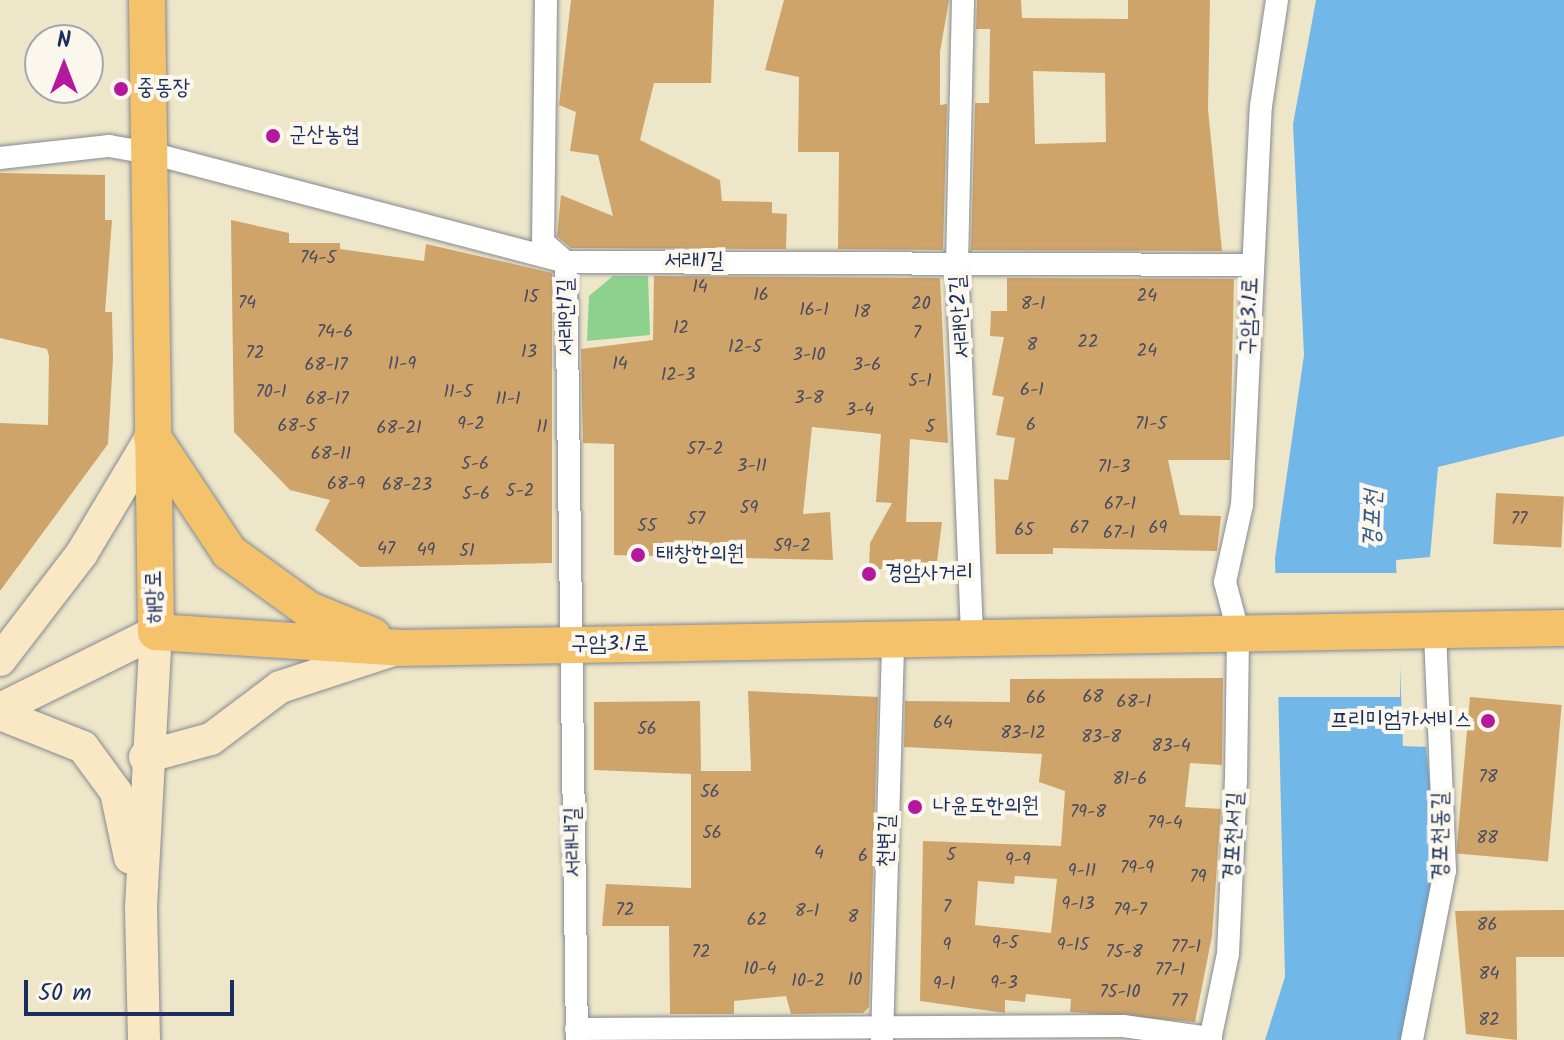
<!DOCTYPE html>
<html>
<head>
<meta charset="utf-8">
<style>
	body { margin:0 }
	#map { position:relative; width:1564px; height:1040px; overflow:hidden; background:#eee6c8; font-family:Kalam,"Poor Story",sans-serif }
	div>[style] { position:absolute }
	.green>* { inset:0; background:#8cd28d }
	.water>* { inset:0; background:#71b7e8 }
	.pier>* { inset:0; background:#eee6c8; transform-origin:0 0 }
	.building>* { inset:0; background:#cfa46a; transform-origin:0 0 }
	.roads { filter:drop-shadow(0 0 2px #848a93) drop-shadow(0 0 2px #848a93) }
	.street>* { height:22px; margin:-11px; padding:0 11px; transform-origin:11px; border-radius:11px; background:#fff }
	.secondary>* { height:32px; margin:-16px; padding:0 16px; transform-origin:16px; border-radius:16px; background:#fae7c3 }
	.primary>* { height:36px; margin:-18px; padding:0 18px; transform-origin:18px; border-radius:18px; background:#f3c26a }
	.dots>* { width:22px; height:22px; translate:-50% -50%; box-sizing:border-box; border:4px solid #fbf7ec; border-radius:50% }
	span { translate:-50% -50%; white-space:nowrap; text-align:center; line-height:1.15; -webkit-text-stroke:8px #fbf7ec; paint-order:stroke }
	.number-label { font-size:18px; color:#484c61 }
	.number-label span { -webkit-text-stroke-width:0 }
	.poi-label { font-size:22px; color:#1b2f5e }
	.left { translate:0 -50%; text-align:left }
	.right { translate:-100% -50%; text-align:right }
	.street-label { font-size:22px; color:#1b2f5e }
	.water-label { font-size:24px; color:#355887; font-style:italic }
	.north { position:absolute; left:24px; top:24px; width:80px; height:80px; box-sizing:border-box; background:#fbf7ec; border:2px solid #a1a7b3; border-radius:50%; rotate:0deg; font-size:22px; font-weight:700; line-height:32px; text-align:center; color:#1b2f5e }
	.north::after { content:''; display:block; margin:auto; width:28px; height:36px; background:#b5179e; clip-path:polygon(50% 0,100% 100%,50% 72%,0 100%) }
	.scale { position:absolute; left:24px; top:980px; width:210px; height:36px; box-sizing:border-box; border:4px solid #1b2f5e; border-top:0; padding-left:10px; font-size:24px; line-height:28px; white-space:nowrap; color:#1b2f5e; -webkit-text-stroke:6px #fbf7ec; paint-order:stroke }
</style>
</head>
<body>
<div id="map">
	<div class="green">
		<i style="clip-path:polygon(613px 276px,648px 276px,650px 335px,587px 341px,589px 296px)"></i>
	</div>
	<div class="water">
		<i style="clip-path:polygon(1316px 0,1564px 0,1564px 436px,1438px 467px,1430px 557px,1396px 560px,1403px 746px,1426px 747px,1438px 864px,1408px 1040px,1265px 1040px,1285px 977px,1275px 558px,1304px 355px,1293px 124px)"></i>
	</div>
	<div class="pier">
		<i style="left:1272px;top:573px;width:128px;height:124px"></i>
	</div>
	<div class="building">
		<i style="clip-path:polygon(571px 0,714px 0,711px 83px,654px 83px,640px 140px,720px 180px,722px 201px,772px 202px,772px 213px,787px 214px,786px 249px,571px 248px,557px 236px,561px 195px,613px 216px,598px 155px,570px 151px,576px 112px,559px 105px)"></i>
		<i style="clip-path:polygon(784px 0,949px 0,940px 52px,940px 105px,947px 104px,943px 250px,838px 249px,839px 152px,798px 152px,799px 77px,765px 70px)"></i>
		<i style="clip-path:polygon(evenodd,977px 0,1021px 0,1022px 18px,1128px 19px,1128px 0,1210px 0,1208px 109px,1222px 251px,971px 250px,975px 103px,989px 103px,990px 29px,976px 29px,977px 0,1033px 71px,1105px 73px,1106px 142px,1035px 144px,1033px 71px)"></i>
		<i style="clip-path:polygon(0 173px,105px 175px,105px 220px,112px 220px,105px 312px,112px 312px,113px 359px,108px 444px,0 591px,0 423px,48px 425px,49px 356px,47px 349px,0 338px)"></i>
		<i style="clip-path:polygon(231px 220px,289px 233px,289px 243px,340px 243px,340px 249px,424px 261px,426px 244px,552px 273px,552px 563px,360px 567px,315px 530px,330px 500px,290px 490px,234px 432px)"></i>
		<i style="clip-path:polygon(654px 276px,940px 278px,948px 443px,910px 439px,906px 522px,942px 522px,936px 570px,869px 569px,870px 543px,892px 503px,876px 502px,881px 434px,812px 427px,803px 514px,830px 512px,833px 560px,614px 555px,614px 444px,583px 443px,581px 349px,653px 340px)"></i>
		<i style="clip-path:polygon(1007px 278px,1234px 279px,1230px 460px,1168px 460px,1180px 515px,1221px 516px,1217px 551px,1053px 548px,1053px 554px,996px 554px,994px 479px,1008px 480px,1015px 438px,996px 435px,1004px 397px,992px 395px,1004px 337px,990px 336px,991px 311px,1007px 311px)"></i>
		<i style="left:1496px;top:493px;width:68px;height:51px;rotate:3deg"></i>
		<i style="clip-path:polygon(evenodd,1223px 678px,1222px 765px,1190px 763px,1185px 807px,1221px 809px,1212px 936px,1195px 1022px,1070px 1012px,1071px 999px,1026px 994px,1025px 1002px,1005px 1000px,1005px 1013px,920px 1001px,923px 841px,1061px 846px,1065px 791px,1039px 782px,1042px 754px,904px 747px,905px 701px,1010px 702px,1010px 679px,1223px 678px,1015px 876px,1057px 879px,1051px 933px,975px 925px,978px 881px,1014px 884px,1015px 876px)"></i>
		<i style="clip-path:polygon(748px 691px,878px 697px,869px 1007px,863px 1013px,791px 1014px,786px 996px,734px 1001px,734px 1014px,670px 1014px,669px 926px,602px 926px,606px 884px,691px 888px,691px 774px,594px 770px,594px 702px,700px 701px,701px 771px,751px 771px)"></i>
		<i style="left:1470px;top:697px;width:92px;height:157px;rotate:5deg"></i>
		<i style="clip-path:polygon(1564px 910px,1564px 957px,1516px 957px,1517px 1040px,1466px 1034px,1455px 911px)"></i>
	</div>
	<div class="roads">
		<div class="street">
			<i style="left:546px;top:0;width:242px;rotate:90.7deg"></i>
			<i style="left:543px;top:242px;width:30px;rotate:41deg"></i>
			<i style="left:566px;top:262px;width:778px;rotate:89.19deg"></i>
			<i style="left:963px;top:0;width:261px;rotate:91.3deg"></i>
			<i style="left:957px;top:261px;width:374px;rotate:87.7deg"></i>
			<i style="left:0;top:158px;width:110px;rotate:-6.3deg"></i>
			<i style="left:109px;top:146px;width:42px;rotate:9.7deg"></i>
			<i style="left:150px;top:153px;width:430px;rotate:14.7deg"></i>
			<i style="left:566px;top:262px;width:686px;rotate:0.25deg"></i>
			<i style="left:576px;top:1029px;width:547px;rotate:-0.31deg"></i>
			<i style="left:1123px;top:1026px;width:89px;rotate:7.8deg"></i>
			<i style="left:882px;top:1040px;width:397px;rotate:-88.4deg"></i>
			<i style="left:1210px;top:1040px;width:88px;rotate:-78.2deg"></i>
			<i style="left:1228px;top:954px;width:173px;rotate:-87.4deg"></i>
			<i style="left:1236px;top:781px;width:150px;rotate:-89.2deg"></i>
			<i style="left:1238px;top:631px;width:51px;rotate:-104.9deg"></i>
			<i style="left:1225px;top:582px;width:79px;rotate:-77.6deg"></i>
			<i style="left:1242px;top:505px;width:399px;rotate:-87.3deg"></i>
			<i style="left:1261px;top:106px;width:107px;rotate:-81.4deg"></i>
			<i style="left:1412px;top:1040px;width:172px;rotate:-79deg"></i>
			<i style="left:1445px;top:871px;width:241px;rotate:-92.4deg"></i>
		</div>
		<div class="secondary">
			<i style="left:0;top:660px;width:135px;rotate:-52.5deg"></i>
			<i style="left:82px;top:553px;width:136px;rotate:-59.1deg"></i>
			<i style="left:0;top:709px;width:174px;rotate:-26.3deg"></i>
			<i style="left:0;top:714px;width:89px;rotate:21.7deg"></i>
			<i style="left:83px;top:747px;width:56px;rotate:53.7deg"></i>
			<i style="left:116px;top:792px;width:67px;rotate:78deg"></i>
			<i style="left:145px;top:757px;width:68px;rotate:-15.3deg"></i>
			<i style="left:211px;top:739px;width:86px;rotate:-37deg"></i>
			<i style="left:280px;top:687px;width:119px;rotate:-18.1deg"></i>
			<i style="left:144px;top:1040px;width:133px;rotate:-91.3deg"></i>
			<i style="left:141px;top:907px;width:275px;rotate:-86.9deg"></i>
		</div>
		<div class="primary">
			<i style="left:147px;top:0;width:632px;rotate:89.18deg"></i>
			<i style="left:156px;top:632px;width:246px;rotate:3.7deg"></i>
			<i style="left:401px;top:648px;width:1163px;rotate:-0.99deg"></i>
			<i style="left:152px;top:436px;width:139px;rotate:56.4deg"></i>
			<i style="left:229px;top:552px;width:99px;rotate:35.9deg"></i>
			<i style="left:309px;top:610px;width:69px;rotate:22.1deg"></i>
		</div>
	</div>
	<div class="dots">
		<i style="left:121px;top:89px;background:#b5179e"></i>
		<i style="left:273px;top:136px;background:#b5179e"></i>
		<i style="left:638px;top:555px;background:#b5179e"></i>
		<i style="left:869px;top:574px;background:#b5179e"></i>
		<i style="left:1488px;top:721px;background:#b5179e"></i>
		<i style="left:915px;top:807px;background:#b5179e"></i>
	</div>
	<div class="number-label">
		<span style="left:318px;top:259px">74-5</span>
		<span style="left:700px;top:288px">14</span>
		<span style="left:761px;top:296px">16</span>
		<span style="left:1147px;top:297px">24</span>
		<span style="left:531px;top:298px">15</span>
		<span style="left:247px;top:304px">74</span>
		<span style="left:921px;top:305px">20</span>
		<span style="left:1033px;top:305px">8-1</span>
		<span style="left:814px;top:311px">16-1</span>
		<span style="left:862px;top:313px">18</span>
		<span style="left:681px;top:329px">12</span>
		<span style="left:335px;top:333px">74-6</span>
		<span style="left:917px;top:334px">7</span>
		<span style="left:1088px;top:343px">22</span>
		<span style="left:1032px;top:346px">8</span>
		<span style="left:745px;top:348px">12-5</span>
		<span style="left:1147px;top:352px">24</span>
		<span style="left:529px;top:353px">13</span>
		<span style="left:255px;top:354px">72</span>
		<span style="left:809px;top:356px">3-10</span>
		<span style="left:402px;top:365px">11-9</span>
		<span style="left:620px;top:365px">14</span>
		<span style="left:326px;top:366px">68-17</span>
		<span style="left:867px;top:366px">3-6</span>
		<span style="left:678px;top:376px">12-3</span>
		<span style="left:920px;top:382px">5-1</span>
		<span style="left:1032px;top:391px">6-1</span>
		<span style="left:271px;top:393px">70-1</span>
		<span style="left:458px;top:393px">11-5</span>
		<span style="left:809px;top:399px">3-8</span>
		<span style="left:327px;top:400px">68-17</span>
		<span style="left:508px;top:400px">11-1</span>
		<span style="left:860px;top:411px">3-4</span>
		<span style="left:471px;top:425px">9-2</span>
		<span style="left:1151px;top:425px">71-5</span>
		<span style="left:1031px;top:426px">6</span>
		<span style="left:297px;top:427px">68-5</span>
		<span style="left:542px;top:428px">11</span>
		<span style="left:930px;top:428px">5</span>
		<span style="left:399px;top:429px">68-21</span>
		<span style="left:705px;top:450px">57-2</span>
		<span style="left:331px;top:455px">68-11</span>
		<span style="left:475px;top:465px">5-6</span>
		<span style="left:752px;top:467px">3-11</span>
		<span style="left:1114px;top:468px">71-3</span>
		<span style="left:346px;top:485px">68-9</span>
		<span style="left:407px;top:486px">68-23</span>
		<span style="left:520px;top:492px">5-2</span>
		<span style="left:476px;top:495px">5-6</span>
		<span style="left:1120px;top:505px">67-1</span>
		<span style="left:749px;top:509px">59</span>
		<span style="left:696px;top:520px">57</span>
		<span style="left:1519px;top:520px">77</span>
		<span style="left:647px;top:527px">55</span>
		<span style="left:1079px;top:529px">67</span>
		<span style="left:1158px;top:529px">69</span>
		<span style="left:1024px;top:531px">65</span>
		<span style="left:1119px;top:534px">67-1</span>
		<span style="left:792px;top:547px">59-2</span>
		<span style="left:386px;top:550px">47</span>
		<span style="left:426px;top:551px">49</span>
		<span style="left:467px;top:552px">51</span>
		<span style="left:1093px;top:698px">68</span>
		<span style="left:1036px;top:699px">66</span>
		<span style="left:1134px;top:703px">68-1</span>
		<span style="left:943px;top:724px">64</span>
		<span style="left:647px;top:730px">56</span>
		<span style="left:1023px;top:734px">83-12</span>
		<span style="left:1101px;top:738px">83-8</span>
		<span style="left:1171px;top:747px">83-4</span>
		<span style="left:1488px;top:778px">78</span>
		<span style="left:1130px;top:780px">81-6</span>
		<span style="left:710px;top:793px">56</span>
		<span style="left:1088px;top:813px">79-8</span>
		<span style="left:1165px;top:824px">79-4</span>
		<span style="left:712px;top:834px">56</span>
		<span style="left:1487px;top:839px">88</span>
		<span style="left:819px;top:854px">4</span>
		<span style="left:951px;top:856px">5</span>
		<span style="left:863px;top:857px">6</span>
		<span style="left:1018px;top:861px">9-9</span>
		<span style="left:1137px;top:869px">79-9</span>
		<span style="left:1082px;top:872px">9-11</span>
		<span style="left:1198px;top:878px">79</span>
		<span style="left:1078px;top:905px">9-13</span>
		<span style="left:947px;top:908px">7</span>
		<span style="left:625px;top:911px">72</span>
		<span style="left:1130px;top:911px">79-7</span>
		<span style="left:807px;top:912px">8-1</span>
		<span style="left:853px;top:918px">8</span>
		<span style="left:757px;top:921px">62</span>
		<span style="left:1487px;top:926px">86</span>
		<span style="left:1005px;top:944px">9-5</span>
		<span style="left:947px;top:946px">9</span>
		<span style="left:1073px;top:946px">9-15</span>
		<span style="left:1186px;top:948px">77-1</span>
		<span style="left:701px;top:953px">72</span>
		<span style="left:1124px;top:953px">75-8</span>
		<span style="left:760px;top:970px">10-4</span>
		<span style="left:1170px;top:971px">77-1</span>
		<span style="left:1489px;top:975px">84</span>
		<span style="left:855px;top:981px">10</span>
		<span style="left:808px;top:982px">10-2</span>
		<span style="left:1004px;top:984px">9-3</span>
		<span style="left:944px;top:985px">9-1</span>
		<span style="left:1120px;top:993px">75-10</span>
		<span style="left:1179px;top:1002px">77</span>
		<span style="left:1489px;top:1021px">82</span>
	</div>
	<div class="poi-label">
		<span class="left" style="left:137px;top:89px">중동장</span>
		<span class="left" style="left:289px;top:136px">군산농협</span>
		<span class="left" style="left:656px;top:555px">태창한의원</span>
		<span class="left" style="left:885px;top:574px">경암사거리</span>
		<span class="right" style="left:1472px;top:721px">프리미엄카서비스</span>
		<span class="left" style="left:933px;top:807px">나윤도한의원</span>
	</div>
	<div class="street-label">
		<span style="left:694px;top:262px">서래1길</span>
		<span style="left:1250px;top:316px;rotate:-88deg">구암3.1로</span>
		<span style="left:567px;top:317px;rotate:-91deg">서래안1길</span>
		<span style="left:961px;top:317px;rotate:-94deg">서래안2길</span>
		<span style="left:155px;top:597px;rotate:-91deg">해망로</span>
		<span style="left:610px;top:645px">구암3.1로</span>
		<span style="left:1234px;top:836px;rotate:-87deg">경포천서길</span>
		<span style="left:1441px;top:836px;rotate:-90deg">경포천동길</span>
		<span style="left:887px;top:841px;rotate:-88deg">천변길</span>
		<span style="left:574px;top:842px;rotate:-91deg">서래내길</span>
	</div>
	<div class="water-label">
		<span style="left:1373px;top:519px;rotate:-88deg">경포천</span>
	</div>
	<div class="north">N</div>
	<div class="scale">50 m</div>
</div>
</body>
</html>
